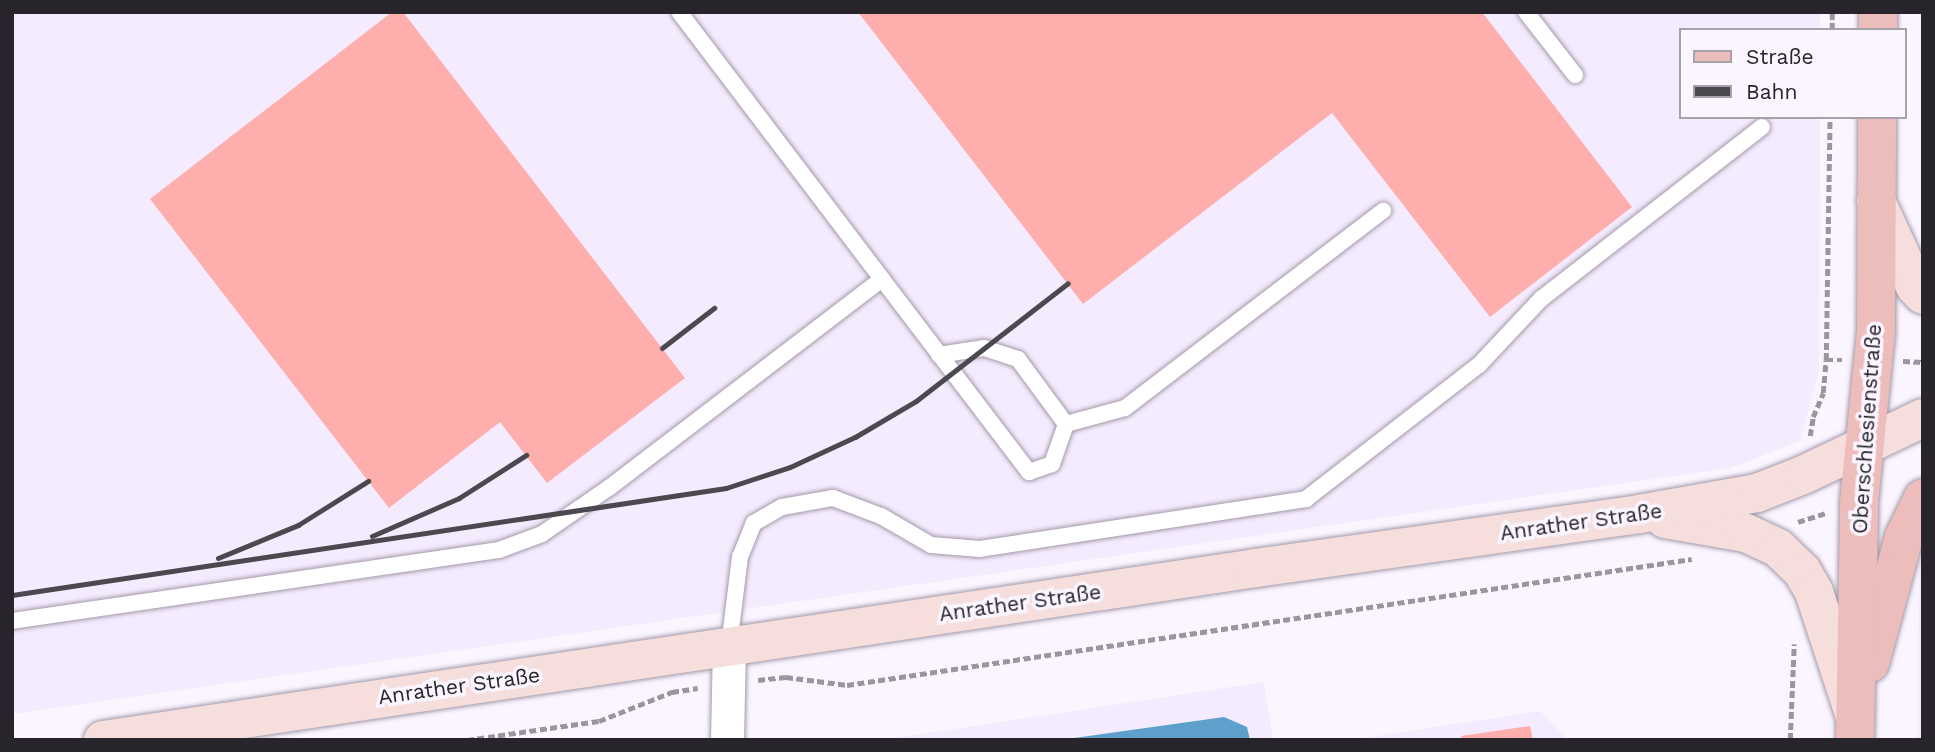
<!DOCTYPE html>
<html>
<head>
<meta charset="utf-8">
<style>
	body { margin:0 }
	#map { position:relative; width:1935px; height:752px; overflow:hidden; background:#faf5ff; font-family:"Work Sans",sans-serif }
	div>[style] { position:absolute }
	.built>* { inset:0; background:#f5ebfe }
	.water>* { inset:0; background:#5ca0cb }
	.building>* { inset:0; background:#fdaead }
	.path>* { height:4.5px; margin-top:-2.25px; transform-origin:0; background:repeating-linear-gradient(90deg,#9a959e 0 7px,transparent 0 10.5px) }
	.roads { filter:drop-shadow(0 0 2px #a299a9) drop-shadow(0 0 2px #a299a9) }
	.lane>* { height:16px; margin:-8px; padding:0 8px; transform-origin:8px; border-radius:8px; background:#fff }
	.street>* { height:33px; margin:-16.5px; padding:0 16.5px; transform-origin:16.5px; border-radius:16.5px; background:#fff }
	.secondary>* { height:38px; margin:-19px; padding:0 19px; transform-origin:19px; border-radius:19px; background:#f6dedd }
	.primary>* { height:38px; margin:-19px; padding:0 19px; transform-origin:19px; border-radius:19px; background:#edbdbb }
	.rail>* { height:5px; margin:-2.5px; padding:0 2.5px; transform-origin:2.5px; border-radius:2.5px; background:#4c4850 }
	span { translate:-50% -50%; white-space:nowrap; text-align:center; line-height:1.15; -webkit-text-stroke:7px #faf5ff; paint-order:stroke }
	.street-label { font-size:21px; color:#28242b }
	.frame { position:absolute; inset:0; border:14px solid #28242b; pointer-events:none }
	.legend { position:absolute; left:1679px; top:28px; width:228px; height:91px; box-sizing:border-box; background:#faf5ff; border:2px solid #a6a1aa; margin:0; padding:9px 12px; list-style:none; font-size:21px; color:#28242b }
	.legend li { display:flex; align-items:center; gap:14px; height:35px }
	.legend b { width:35px; border:2px solid #a6a1aa }
</style>
</head>
<body>
<div id="map">
	<div class="built">
		<i style="clip-path:polygon(12px 12px,1820px 12px,1820px 30px,1681px 30px,1681px 117px,1820px 117px,1819px 372px,1800px 441px,1730px 468px,12px 714px)"></i>
		<i style="clip-path:polygon(1923px 261px,1923px 740px,1917px 740px)"></i>
		<i style="clip-path:polygon(1264px 682px,1273px 740px,882px 740px)"></i>
		<i style="clip-path:polygon(1540px 711px,1568px 740px,1363px 738px)"></i>
	</div>
	<div class="water">
		<i style="clip-path:polygon(1224px 717px,1247px 727px,1250px 740px,1060px 740px)"></i>
	</div>
	<div class="building">
		<i style="clip-path:polygon(392px 12px,403px 12px,685px 378px,547px 483px,500px 422px,389px 508px,150px 199px)"></i>
		<i style="clip-path:polygon(858px 12px,1482px 12px,1632px 207px,1490px 317px,1332px 113px,1083px 304px)"></i>
		<i style="clip-path:polygon(1530px 726px,1533px 740px,1462px 740px,1461px 736px)"></i>
	</div>
	<div class="path">
		<i style="left:1832px;top:30px;width:18px;rotate:-90deg"></i>
		<i style="left:1826px;top:360px;width:16px"></i>
		<i style="left:1903px;top:361px;width:20px;rotate:3deg"></i>
		<i style="left:1810px;top:436px;width:19px;rotate:-81deg"></i>
		<i style="left:1813px;top:417px;width:26px;rotate:-67deg"></i>
		<i style="left:1823px;top:393px;width:33px;rotate:-85deg"></i>
		<i style="left:1826px;top:360px;width:243px;rotate:-89.1deg"></i>
		<i style="left:1798px;top:522px;width:29px;rotate:-18deg"></i>
		<i style="left:758px;top:680px;width:28px;rotate:-6deg"></i>
		<i style="left:786px;top:677px;width:62px;rotate:7.5deg"></i>
		<i style="left:847px;top:685px;width:854px;rotate:-8.48deg"></i>
		<i style="left:467px;top:740px;width:133px;rotate:-8.2deg"></i>
		<i style="left:599px;top:721px;width:79px;rotate:-21.7deg"></i>
		<i style="left:672px;top:692px;width:26px;rotate:-9deg"></i>
		<i style="left:1790px;top:740px;width:96px;rotate:-87.6deg"></i>
	</div>
	<div class="roads">
		<div class="lane">
			<i style="left:1526px;top:12px;width:80px;rotate:52.1deg"></i>
			<i style="left:882px;top:279px;width:243px;rotate:52.7deg"></i>
			<i style="left:1029px;top:472px;width:24px;rotate:-19deg"></i>
			<i style="left:1052px;top:464px;width:42px;rotate:-70.7deg"></i>
			<i style="left:1066px;top:424px;width:61px;rotate:-15.2deg"></i>
			<i style="left:1125px;top:408px;width:325px;rotate:-37.4deg"></i>
			<i style="left:939px;top:355px;width:46px;rotate:-8.8deg"></i>
			<i style="left:984px;top:348px;width:36px;rotate:18deg"></i>
			<i style="left:1018px;top:359px;width:81px;rotate:53.6deg"></i>
			<i style="left:12px;top:621px;width:492px;rotate:-8.3deg"></i>
			<i style="left:499px;top:550px;width:46px;rotate:-20.4deg"></i>
			<i style="left:542px;top:534px;width:83px;rotate:-34.7deg"></i>
			<i style="left:610px;top:487px;width:342px;rotate:-37.4deg"></i>
			<i style="left:882px;top:279px;width:335px;rotate:-127.2deg"></i>
			<i style="left:729px;top:646px;width:90px;rotate:-83deg"></i>
			<i style="left:740px;top:557px;width:37px;rotate:-68deg"></i>
			<i style="left:754px;top:523px;width:32px;rotate:-30deg"></i>
			<i style="left:782px;top:507px;width:52px;rotate:-10deg"></i>
			<i style="left:833px;top:498px;width:51px;rotate:20.6deg"></i>
			<i style="left:881px;top:516px;width:58px;rotate:30.1deg"></i>
			<i style="left:931px;top:545px;width:49px;rotate:4.7deg"></i>
			<i style="left:980px;top:549px;width:330px;rotate:-8.7deg"></i>
			<i style="left:1306px;top:499px;width:219px;rotate:-37.8deg"></i>
			<i style="left:1479px;top:365px;width:91px;rotate:-46.8deg"></i>
			<i style="left:1541px;top:299px;width:280px;rotate:-37.9deg"></i>
		</div>
		<div class="street">
			<i style="left:727px;top:740px;width:94px;rotate:-88.8deg"></i>
		</div>
		<div class="secondary">
			<i style="left:1876px;top:201px;width:94px;rotate:65.4deg"></i>
			<i style="left:1915px;top:286px;width:12px;rotate:48deg"></i>
			<i style="left:1665px;top:519px;width:82px;rotate:9.8deg"></i>
			<i style="left:1746px;top:533px;width:35px;rotate:25deg"></i>
			<i style="left:1778px;top:548px;width:33px;rotate:44deg"></i>
			<i style="left:1802px;top:571px;width:24px;rotate:60deg"></i>
			<i style="left:1814px;top:592px;width:128px;rotate:71.8deg"></i>
			<i style="left:103px;top:740px;width:1166px;rotate:-8.48deg"></i>
			<i style="left:1256px;top:568px;width:387px;rotate:-8deg"></i>
			<i style="left:1639px;top:514px;width:120px;rotate:-10.1deg"></i>
			<i style="left:1757px;top:493px;width:49px;rotate:-21.4deg"></i>
			<i style="left:1803px;top:475px;width:133px;rotate:-25.4deg"></i>
		</div>
		<div class="primary">
			<i style="left:1878px;top:30px;width:18px;rotate:-90deg"></i>
			<i style="left:1870px;top:663px;width:131px;rotate:-74.9deg"></i>
			<i style="left:1904px;top:537px;width:43px;rotate:-64deg"></i>
			<i style="left:1855px;top:740px;width:238px;rotate:-89deg"></i>
			<i style="left:1859px;top:502px;width:172px;rotate:-84.3deg"></i>
			<i style="left:1876px;top:331px;width:214px;rotate:-89.7deg"></i>
		</div>
	</div>
	<div class="rail">
		<i style="left:662px;top:348px;width:66px;rotate:-37.6deg"></i>
		<i style="left:372px;top:536px;width:95px;rotate:-23.6deg"></i>
		<i style="left:459px;top:498px;width:80px;rotate:-32.7deg"></i>
		<i style="left:218px;top:558px;width:87px;rotate:-22.4deg"></i>
		<i style="left:298px;top:525px;width:83px;rotate:-32.2deg"></i>
		<i style="left:12px;top:595px;width:722px;rotate:-8.52deg"></i>
		<i style="left:726px;top:488px;width:67px;rotate:-18.2deg"></i>
		<i style="left:790px;top:467px;width:72px;rotate:-24.8deg"></i>
		<i style="left:855px;top:437px;width:71px;rotate:-30.5deg"></i>
		<i style="left:916px;top:401px;width:192px;rotate:-37.8deg"></i>
	</div>
	<div class="street-label">
		<span style="left:1867px;top:429px;rotate:-86deg">Oberschlesienstraße</span>
		<span style="left:1581px;top:522px;rotate:-8deg">Anrather Straße</span>
		<span style="left:1020px;top:603px;rotate:-8deg">Anrather Straße</span>
		<span style="left:459px;top:686px;rotate:-8deg">Anrather Straße</span>
	</div>
	<div class="frame"></div>
	<ul class="legend">
	<li><b style="height:9px;background:#edbdbb"></b>Straße</li>
	<li><b style="height:9px;background:#4c4850"></b>Bahn</li>
	</ul>
</div>
</body>
</html>
